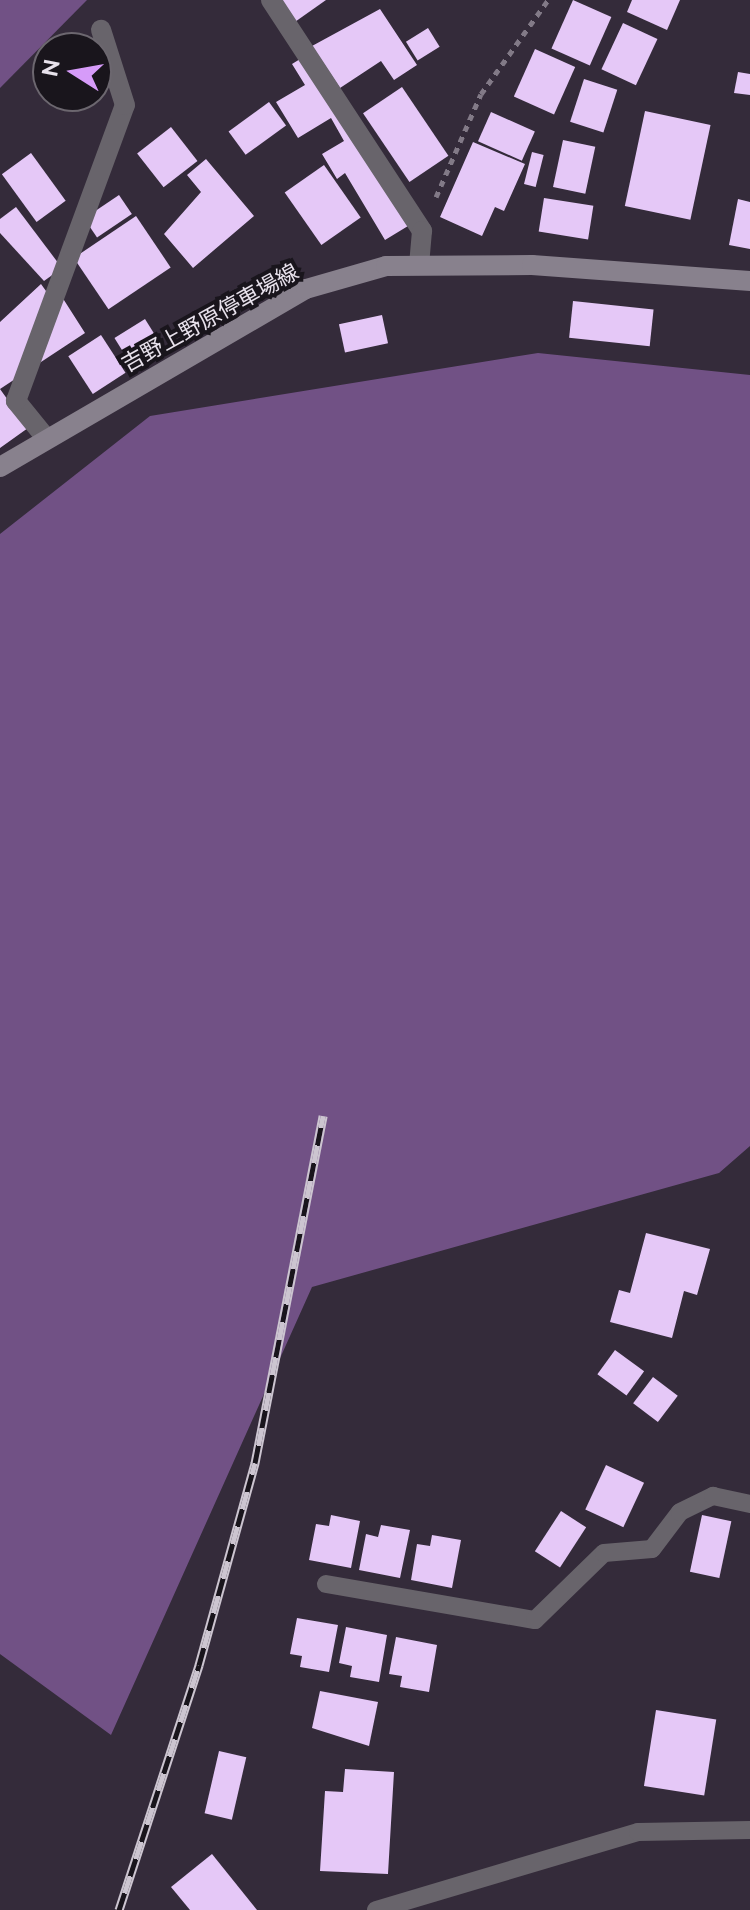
<!DOCTYPE html>
<html>
<head>
<meta charset="utf-8">
<style>
	body { margin:0 }
	#map { position:relative; width:750px; height:1910px; overflow:hidden; background:#342b3a; font-family:Raleway,"Noto Sans JP",sans-serif }
	div>[style] { position:absolute }
	.forest>* { inset:0; background:#715185 }
	.building>* { inset:0; background:#e5c8f7; transform-origin:0 0 }
	.path>* { height:5px; margin-top:-2.5px; transform-origin:0; background:repeating-linear-gradient(90deg,#827a87 0 6px,transparent 0 12px) }
	.lane>* { height:18px; margin:-9px; padding:0 9px; transform-origin:9px; border-radius:9px; background:#68646b }
	.street>* { height:20px; margin:-10px; padding:0 10px; transform-origin:10px; border-radius:10px; background:#68646b }
	.secondary>* { height:20px; margin:-10px; padding:0 10px; transform-origin:10px; border-radius:10px; background:#88818d }
	.rail>* { height:9px; margin-top:-4.5px; transform-origin:0; background:repeating-linear-gradient(90deg,#19151c 0 18px,#ccc5d0 0 36px); box-sizing:border-box; border-block:2px solid #ccc5d0 }
	span { translate:-50% -50%; white-space:nowrap; text-align:center; line-height:1.15; -webkit-text-stroke:8px #19151c; paint-order:stroke }
	.street-label { font-size:22px; color:#e8e2ec }
	.north { position:absolute; left:32px; top:32px; width:80px; height:80px; box-sizing:border-box; background:#19151c; border:2px solid #6c676f; border-radius:50%; rotate:281deg; font-size:22px; font-weight:700; line-height:32px; text-align:center; color:#e8e2ec }
	.north::after { content:''; display:block; margin:auto; width:28px; height:36px; background:#d69bf9; clip-path:polygon(50% 0,100% 100%,50% 72%,0 100%) }
</style>
</head>
<body>
<div id="map">
	<div class="forest">
		<i style="clip-path:polygon(0 0,87px 0,0 88px)"></i>
		<i style="clip-path:polygon(538px 353px,750px 375px,750px 1146px,719px 1173px,312px 1287px,111px 1735px,0 1654px,0 534px,150px 416px)"></i>
	</div>
	<div class="building">
		<i style="clip-path:polygon(275px 0,326px 0,292px 24px)"></i>
		<i style="left:573px;top:0;width:42px;height:53px;rotate:24deg"></i>
		<i style="clip-path:polygon(632px 0,680px 0,667px 30px,627px 12px)"></i>
		<i style="clip-path:polygon(380px 9px,417px 65px,394px 80px,381px 61px,340px 88px,312px 46px)"></i>
		<i style="left:623px;top:23px;width:38px;height:51px;rotate:25deg"></i>
		<i style="left:428px;top:28px;width:22px;height:26px;rotate:58deg"></i>
		<i style="left:535px;top:49px;width:44px;height:52px;rotate:24deg"></i>
		<i style="clip-path:polygon(305px 56px,408px 226px,385px 240px,345px 173px,337px 179px,322px 154px,344px 141px,331px 118px,298px 138px,276px 102px,305px 85px,292px 64px)"></i>
		<i style="clip-path:polygon(738px 72px,750px 74px,750px 95px,734px 93px)"></i>
		<i style="left:584px;top:79px;width:35px;height:45px;rotate:18deg"></i>
		<i style="left:402px;top:87px;width:83px;height:47px;rotate:56deg"></i>
		<i style="left:269px;top:102px;width:29px;height:50px;rotate:54deg"></i>
		<i style="left:645px;top:111px;width:67px;height:97px;rotate:12deg"></i>
		<i style="left:491px;top:112px;width:48px;height:32px;rotate:24deg"></i>
		<i style="left:171px;top:127px;width:43px;height:43px;rotate:52deg"></i>
		<i style="left:563px;top:140px;width:33px;height:48px;rotate:12deg"></i>
		<i style="clip-path:polygon(473px 142px,525px 164px,504px 211px,495px 207px,482px 236px,440px 217px)"></i>
		<i style="left:532px;top:152px;width:12px;height:33px;rotate:14deg"></i>
		<i style="left:31px;top:153px;width:59px;height:36px;rotate:54deg"></i>
		<i style="clip-path:polygon(206px 159px,254px 216px,193px 268px,164px 234px,201px 192px,187px 175px)"></i>
		<i style="left:324px;top:165px;width:64px;height:48px;rotate:55deg"></i>
		<i style="left:119px;top:195px;width:23px;height:42px;rotate:56deg"></i>
		<i style="left:544px;top:198px;width:50px;height:34px;rotate:9deg"></i>
		<i style="clip-path:polygon(738px 199px,750px 202px,750px 249px,729px 245px)"></i>
		<i style="clip-path:polygon(16px 207px,62px 268px,44px 281px,0 233px,0 219px)"></i>
		<i style="left:136px;top:216px;width:62px;height:75px;rotate:56deg"></i>
		<i style="clip-path:polygon(41px 284px,46px 291px,55px 286px,85px 333px,0 389px,28px 428px,0 448px,0 322px)"></i>
		<i style="left:573px;top:301px;width:81px;height:37px;rotate:6deg"></i>
		<i style="left:382px;top:315px;width:29px;height:44px;rotate:78deg"></i>
		<i style="left:145px;top:319px;width:34px;height:36px;rotate:58deg"></i>
		<i style="left:101px;top:335px;width:45px;height:39px;rotate:57deg"></i>
		<i style="clip-path:polygon(646px 1233px,710px 1249px,697px 1295px,684px 1291px,672px 1338px,610px 1322px,619px 1290px,630px 1293px)"></i>
		<i style="left:615px;top:1350px;width:36px;height:30px;rotate:36deg"></i>
		<i style="left:653px;top:1377px;width:31px;height:33px;rotate:37deg"></i>
		<i style="left:606px;top:1465px;width:42px;height:49px;rotate:25deg"></i>
		<i style="left:561px;top:1511px;width:30px;height:48px;rotate:33deg"></i>
		<i style="clip-path:polygon(331px 1515px,360px 1521px,351px 1568px,309px 1560px,316px 1524px,329px 1526px)"></i>
		<i style="left:702px;top:1515px;width:30px;height:58px;rotate:12deg"></i>
		<i style="clip-path:polygon(381px 1525px,410px 1530px,400px 1578px,359px 1570px,366px 1534px,378px 1537px)"></i>
		<i style="clip-path:polygon(432px 1535px,461px 1540px,452px 1588px,411px 1580px,417px 1544px,430px 1546px)"></i>
		<i style="clip-path:polygon(297px 1618px,338px 1625px,329px 1672px,300px 1667px,302px 1656px,290px 1654px)"></i>
		<i style="clip-path:polygon(346px 1627px,387px 1635px,379px 1682px,350px 1677px,352px 1666px,339px 1663px)"></i>
		<i style="clip-path:polygon(396px 1637px,437px 1645px,429px 1692px,400px 1687px,402px 1676px,389px 1674px)"></i>
		<i style="clip-path:polygon(320px 1691px,378px 1702px,369px 1746px,312px 1728px)"></i>
		<i style="left:656px;top:1710px;width:61px;height:77px;rotate:9deg"></i>
		<i style="left:219px;top:1751px;width:28px;height:64px;rotate:13deg"></i>
		<i style="clip-path:polygon(345px 1769px,394px 1772px,388px 1874px,320px 1871px,325px 1791px,343px 1792px)"></i>
		<i style="clip-path:polygon(212px 1854px,257px 1910px,190px 1910px,171px 1887px)"></i>
	</div>
	<div class="path">
		<i style="left:436px;top:197px;width:112px;rotate:-66.4deg"></i>
		<i style="left:481px;top:94px;width:115px;rotate:-54.5deg"></i>
	</div>
	<div class="lane">
		<i style="left:326px;top:1584px;width:212px;rotate:9.8deg"></i>
		<i style="left:535px;top:1620px;width:96px;rotate:-44.2deg"></i>
		<i style="left:604px;top:1553px;width:48px;rotate:-4.8deg"></i>
		<i style="left:652px;top:1549px;width:46px;rotate:-52.9deg"></i>
		<i style="left:680px;top:1512px;width:37px;rotate:-26deg"></i>
		<i style="left:713px;top:1496px;width:38px;rotate:12deg"></i>
		<i style="left:376px;top:1910px;width:273px;rotate:-16.6deg"></i>
		<i style="left:638px;top:1832px;width:112px;rotate:-1deg"></i>
	</div>
	<div class="street">
		<i style="left:271px;top:0;width:276px;rotate:56.8deg"></i>
		<i style="left:422px;top:231px;width:34px;rotate:95deg"></i>
		<i style="left:46px;top:438px;width:48px;rotate:-129deg"></i>
		<i style="left:16px;top:401px;width:315px;rotate:-69.8deg"></i>
		<i style="left:125px;top:105px;width:79px;rotate:-107.7deg"></i>
	</div>
	<div class="secondary">
		<i style="left:0;top:467px;width:354px;rotate:-30.2deg"></i>
		<i style="left:306px;top:289px;width:83px;rotate:-16deg"></i>
		<i style="left:386px;top:266px;width:146px;rotate:-0.4deg"></i>
		<i style="left:532px;top:265px;width:219px;rotate:4.2deg"></i>
	</div>
	<div class="rail">
		<i style="left:119px;top:1910px;width:258px;rotate:-71.9deg"></i>
		<i style="left:199px;top:1665px;width:210px;rotate:-74.5deg"></i>
		<i style="left:255px;top:1463px;width:354px;rotate:-78.9deg"></i>
	</div>
	<div class="street-label">
		<span style="left:210px;top:318px;rotate:-29deg">吉野上野原停車場線</span>
	</div>
	<div class="north">N</div>
</div>
</body>
</html>
